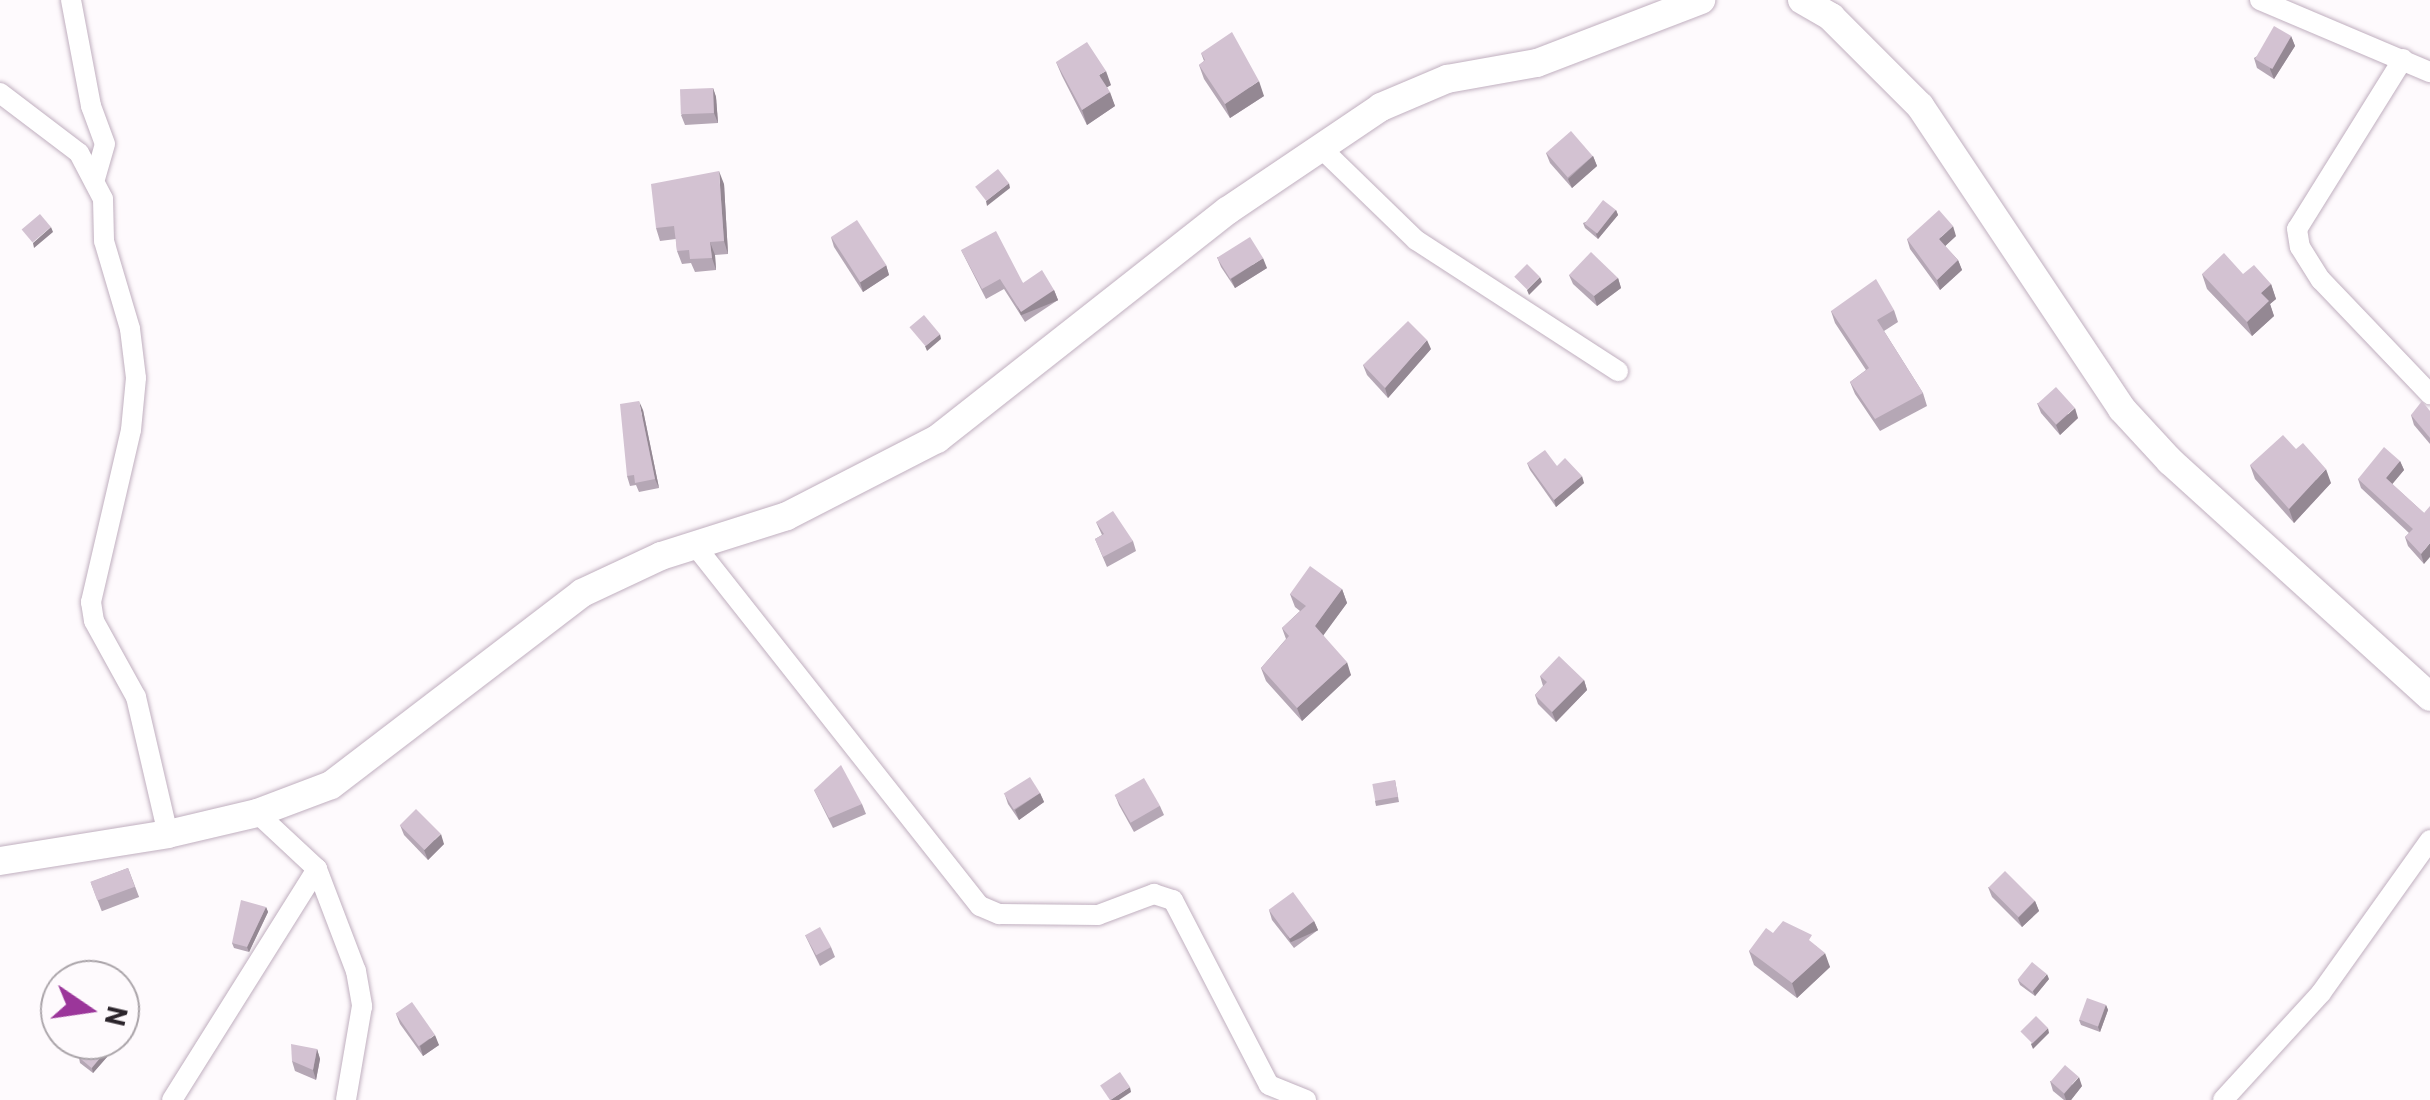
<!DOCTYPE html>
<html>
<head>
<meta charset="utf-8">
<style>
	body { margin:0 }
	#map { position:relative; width:2430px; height:1100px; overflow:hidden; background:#fefafd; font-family:Barlow,sans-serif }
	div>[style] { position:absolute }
	.roads { filter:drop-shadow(0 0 2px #c0afbf) drop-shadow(0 0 2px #c0afbf) }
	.street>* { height:20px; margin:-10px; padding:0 10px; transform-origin:10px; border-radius:10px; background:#fff }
	.secondary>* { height:28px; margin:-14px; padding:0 14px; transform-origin:14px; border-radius:14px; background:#fff }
	.wall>* { inset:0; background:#b5a7b5; transform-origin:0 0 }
	.shaded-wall>* { inset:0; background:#948893; transform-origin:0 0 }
	.building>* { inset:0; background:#d3c2d2; transform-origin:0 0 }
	span { translate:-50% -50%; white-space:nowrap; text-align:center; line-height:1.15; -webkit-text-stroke:8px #fefafd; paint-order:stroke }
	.north { position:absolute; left:40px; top:960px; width:100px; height:100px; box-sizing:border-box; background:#fefafd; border:2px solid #aaa4a9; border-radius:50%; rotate:103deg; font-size:28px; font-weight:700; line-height:40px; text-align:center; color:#2b242b }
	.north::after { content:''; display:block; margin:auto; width:35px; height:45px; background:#9b369a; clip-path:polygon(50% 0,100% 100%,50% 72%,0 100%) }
</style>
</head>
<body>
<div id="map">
	<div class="roads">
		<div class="street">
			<i style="left:71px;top:0;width:108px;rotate:79.3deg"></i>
			<i style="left:91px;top:106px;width:40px;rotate:69.8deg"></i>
			<i style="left:105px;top:144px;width:37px;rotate:106deg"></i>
			<i style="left:2260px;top:0;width:185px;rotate:23deg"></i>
			<i style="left:2403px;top:59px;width:200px;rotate:121.9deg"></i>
			<i style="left:2297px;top:229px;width:18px;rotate:81deg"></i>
			<i style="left:2300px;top:247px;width:39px;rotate:58deg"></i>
			<i style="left:2321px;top:280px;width:158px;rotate:46.3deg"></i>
			<i style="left:0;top:93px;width:99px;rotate:37.2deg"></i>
			<i style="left:79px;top:153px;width:52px;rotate:62.4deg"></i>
			<i style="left:103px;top:199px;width:42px;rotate:88.6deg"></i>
			<i style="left:104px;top:241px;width:92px;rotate:73.5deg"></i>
			<i style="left:130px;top:329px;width:49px;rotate:83deg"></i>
			<i style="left:136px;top:378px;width:52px;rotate:95.5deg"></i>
			<i style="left:131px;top:430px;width:177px;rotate:103.1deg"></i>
			<i style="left:91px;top:602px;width:19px;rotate:81deg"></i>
			<i style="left:94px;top:621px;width:87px;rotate:61.1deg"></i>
			<i style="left:136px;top:697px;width:141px;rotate:76.9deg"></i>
			<i style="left:1321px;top:148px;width:132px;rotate:44.1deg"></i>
			<i style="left:1416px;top:240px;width:241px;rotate:33deg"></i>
			<i style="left:697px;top:548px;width:456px;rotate:51.7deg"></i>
			<i style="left:980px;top:906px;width:21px;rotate:23deg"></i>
			<i style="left:999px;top:914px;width:99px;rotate:0.6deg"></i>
			<i style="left:1098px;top:915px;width:60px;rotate:-20.6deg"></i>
			<i style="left:1154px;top:894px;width:20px;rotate:18deg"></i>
			<i style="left:1173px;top:900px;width:208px;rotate:62.6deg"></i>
			<i style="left:1269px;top:1085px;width:40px;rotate:22deg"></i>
			<i style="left:257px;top:813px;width:82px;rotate:43deg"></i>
			<i style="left:317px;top:869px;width:109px;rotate:69.1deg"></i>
			<i style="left:356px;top:971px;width:36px;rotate:80deg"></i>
			<i style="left:362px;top:1006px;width:95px;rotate:99.7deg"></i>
			<i style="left:172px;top:1100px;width:273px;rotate:-57.9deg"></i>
			<i style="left:2223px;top:1100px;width:145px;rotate:-47.5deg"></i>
			<i style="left:2321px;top:993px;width:188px;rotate:-54.5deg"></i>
		</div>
		<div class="secondary">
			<i style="left:1802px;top:0;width:34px;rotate:30deg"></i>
			<i style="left:1831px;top:17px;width:126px;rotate:45deg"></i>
			<i style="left:1920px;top:106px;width:364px;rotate:56.3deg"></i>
			<i style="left:2122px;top:409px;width:71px;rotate:47.3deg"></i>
			<i style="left:2170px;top:461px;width:351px;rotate:42.2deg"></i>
			<i style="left:0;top:861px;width:170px;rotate:-9.1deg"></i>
			<i style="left:168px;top:834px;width:91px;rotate:-13.3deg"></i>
			<i style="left:257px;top:813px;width:79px;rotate:-20.7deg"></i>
			<i style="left:331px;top:785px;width:316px;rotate:-37.4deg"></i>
			<i style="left:582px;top:593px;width:87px;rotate:-25.1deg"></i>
			<i style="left:661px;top:556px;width:132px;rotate:-17.6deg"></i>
			<i style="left:787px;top:516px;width:169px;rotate:-27.2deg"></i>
			<i style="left:937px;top:439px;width:369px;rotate:-38.2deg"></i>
			<i style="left:1227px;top:211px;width:186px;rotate:-34deg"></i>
			<i style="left:1381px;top:107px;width:72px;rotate:-23deg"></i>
			<i style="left:1447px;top:79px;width:91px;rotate:-10.1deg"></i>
			<i style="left:1537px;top:63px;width:176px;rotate:-21deg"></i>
		</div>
	</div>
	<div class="wall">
		<i style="clip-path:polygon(2291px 36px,2295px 46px,2274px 79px,2257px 68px,2254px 58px)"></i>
		<i style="clip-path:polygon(1201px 53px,1264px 96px,1230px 118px,1204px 79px,1199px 65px,1204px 61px)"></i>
		<i style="clip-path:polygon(1056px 62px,1111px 85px,1107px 87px,1115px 106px,1087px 125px,1062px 76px)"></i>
		<i style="clip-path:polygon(713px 88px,716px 97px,718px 123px,685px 125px,681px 115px)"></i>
		<i style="clip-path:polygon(1546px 153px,1593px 156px,1597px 166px,1572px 188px,1550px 163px)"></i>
		<i style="clip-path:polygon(724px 184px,728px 254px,715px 255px,716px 270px,695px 272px,691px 263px,682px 264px,677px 251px,676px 239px,660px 241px,656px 228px)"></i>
		<i style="clip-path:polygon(1616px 210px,1618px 215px,1598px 239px,1585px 228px,1583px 223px)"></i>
		<i style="clip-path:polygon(1956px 236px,1945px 246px,1958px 260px,1962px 270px,1940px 290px,1910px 249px,1907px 239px)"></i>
		<i style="clip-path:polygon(831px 237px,886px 265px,889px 275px,863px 292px,834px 247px)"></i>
		<i style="clip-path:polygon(961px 250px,1023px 283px,1054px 290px,1058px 300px,1025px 322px,1004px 289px,986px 299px)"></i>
		<i style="clip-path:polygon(1217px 257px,1267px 268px,1235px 288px,1221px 267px)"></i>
		<i style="clip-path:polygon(2202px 274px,2243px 274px,2271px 284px,2276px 299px,2270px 304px,2274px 316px,2252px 336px,2207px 289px)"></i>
		<i style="clip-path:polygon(1569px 275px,1618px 278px,1621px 288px,1597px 306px,1573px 284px)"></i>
		<i style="clip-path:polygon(1894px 310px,1898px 322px,1884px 331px,1923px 393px,1927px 406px,1880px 431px,1855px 394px,1850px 382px,1866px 370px,1835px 323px,1831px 311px)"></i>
		<i style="clip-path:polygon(1431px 349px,1388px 398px,1367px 375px,1363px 365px)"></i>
		<i style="clip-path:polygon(2037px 403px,2078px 418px,2060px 435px,2041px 413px)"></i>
		<i style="clip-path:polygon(643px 410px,659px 488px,639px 492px,636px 485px,630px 486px,627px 476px)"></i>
		<i style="clip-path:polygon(2430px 411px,2430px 444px,2414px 425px,2411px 415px)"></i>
		<i style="clip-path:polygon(2400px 461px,2404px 470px,2392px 484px,2424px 513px,2424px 564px,2408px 546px,2405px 537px,2409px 533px,2361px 488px,2358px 479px)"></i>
		<i style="clip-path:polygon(1527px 463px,1557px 466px,1584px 483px,1556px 507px,1530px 470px)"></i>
		<i style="clip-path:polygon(2250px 465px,2331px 483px,2294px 523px,2255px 479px)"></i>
		<i style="clip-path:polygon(1096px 522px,1133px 541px,1136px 551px,1107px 567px,1095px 539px,1102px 535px)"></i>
		<i style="clip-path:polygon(1342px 589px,1347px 603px,1323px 635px,1351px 675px,1302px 721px,1266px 681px,1261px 668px,1286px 639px,1282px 628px,1300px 611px,1295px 607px,1290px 594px)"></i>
		<i style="clip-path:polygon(1540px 676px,1584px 680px,1587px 690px,1556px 722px,1538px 704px,1535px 695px,1543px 686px)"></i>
		<i style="clip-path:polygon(1395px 780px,1399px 802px,1376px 806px,1375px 801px)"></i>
		<i style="clip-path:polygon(814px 790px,862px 804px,866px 814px,833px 828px)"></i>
		<i style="clip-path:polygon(1040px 793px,1044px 802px,1019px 820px,1008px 804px,1005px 795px)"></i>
		<i style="clip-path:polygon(1115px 795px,1160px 806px,1164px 815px,1134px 832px,1119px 805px)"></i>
		<i style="clip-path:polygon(400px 825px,444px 844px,428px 860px,404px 835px)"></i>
		<i style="left:128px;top:868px;width:31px;height:40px;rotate:69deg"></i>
		<i style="clip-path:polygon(1988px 887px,2035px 901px,2039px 911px,2022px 927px,1992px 897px)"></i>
		<i style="clip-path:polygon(266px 907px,268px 912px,249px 952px,234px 948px,232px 943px)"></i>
		<i style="clip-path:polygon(1269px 910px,1314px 921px,1318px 930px,1294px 948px,1272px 920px)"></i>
		<i style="clip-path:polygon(1773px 933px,1816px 946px,1830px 967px,1797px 998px,1754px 965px,1749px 951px)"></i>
		<i style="clip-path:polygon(805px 935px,831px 947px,835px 957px,820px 966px)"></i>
		<i style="clip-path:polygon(2049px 979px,2035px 996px,2020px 985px,2018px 980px)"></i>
		<i style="clip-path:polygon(2106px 1005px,2108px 1010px,2100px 1032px,2081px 1025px,2079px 1020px)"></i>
		<i style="clip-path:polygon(396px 1014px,439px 1045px,423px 1056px,400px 1024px)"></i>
		<i style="clip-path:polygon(317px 1049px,320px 1059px,316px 1080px,295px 1071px,292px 1061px)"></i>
		<i style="clip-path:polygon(107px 1057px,93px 1073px,80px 1063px,79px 1058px)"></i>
		<i style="clip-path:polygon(2050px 1081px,2082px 1086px,2071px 1100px,2064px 1100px,2053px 1091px)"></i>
	</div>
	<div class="shaded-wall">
		<i style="clip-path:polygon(2291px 36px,2295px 46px,2274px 79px,2270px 69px)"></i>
		<i style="clip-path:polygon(1106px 71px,1111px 85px,1104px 89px,1099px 75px)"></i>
		<i style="clip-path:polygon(1259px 81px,1264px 96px,1230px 118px,1225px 104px)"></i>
		<i style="clip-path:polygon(713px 88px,716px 97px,718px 123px,714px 113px)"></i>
		<i style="clip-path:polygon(1110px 92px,1115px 106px,1087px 125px,1082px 110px)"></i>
		<i style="clip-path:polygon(1593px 156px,1597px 166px,1572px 188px,1568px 179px)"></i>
		<i style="clip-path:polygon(719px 171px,724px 184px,728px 254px,724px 241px)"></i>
		<i style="clip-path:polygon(1009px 183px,1010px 188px,987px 206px,986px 201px)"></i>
		<i style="clip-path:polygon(1616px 210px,1618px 215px,1598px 239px,1596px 234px)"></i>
		<i style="clip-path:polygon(1953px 226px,1956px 236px,1942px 249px,1939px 239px)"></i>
		<i style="clip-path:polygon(51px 227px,53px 232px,34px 248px,33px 243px)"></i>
		<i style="clip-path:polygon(710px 242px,715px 255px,716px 270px,712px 258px)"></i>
		<i style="clip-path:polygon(1263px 258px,1267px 268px,1235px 288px,1231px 279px)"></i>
		<i style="clip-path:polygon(1958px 260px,1962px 270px,1940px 290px,1937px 280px)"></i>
		<i style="clip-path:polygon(886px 265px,889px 275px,863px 292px,860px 282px)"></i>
		<i style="clip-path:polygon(1540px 277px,1542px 282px,1529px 295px,1527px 290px)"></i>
		<i style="clip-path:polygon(1618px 278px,1621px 288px,1597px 306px,1594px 296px)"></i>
		<i style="clip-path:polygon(2271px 284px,2276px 299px,2270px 304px,2274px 316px,2252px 336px,2247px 322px,2261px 293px)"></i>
		<i style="left:1054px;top:290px;width:11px;height:40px;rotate:68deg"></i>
		<i style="clip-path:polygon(940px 334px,941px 339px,927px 351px,925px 346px)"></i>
		<i style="clip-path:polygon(1427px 340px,1431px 349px,1388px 398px,1385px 388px)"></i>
		<i style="clip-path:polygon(639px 401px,643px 410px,659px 488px,655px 479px)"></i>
		<i style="clip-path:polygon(2075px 408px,2078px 418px,2060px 435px,2056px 425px)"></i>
		<i style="clip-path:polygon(2400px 461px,2404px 470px,2389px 488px,2386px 478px)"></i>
		<i style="clip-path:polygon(2326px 469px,2331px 483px,2294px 523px,2289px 509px)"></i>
		<i style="clip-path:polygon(1582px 476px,1584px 483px,1556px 507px,1554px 500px)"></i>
		<i style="clip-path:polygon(2430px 543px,2430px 557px,2424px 564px,2421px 554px)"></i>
		<i style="clip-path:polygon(1342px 589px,1347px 603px,1320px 640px,1315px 626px)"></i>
		<i style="clip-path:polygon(1347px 662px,1351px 675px,1302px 721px,1297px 708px)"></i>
		<i style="clip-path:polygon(1584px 680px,1587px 690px,1556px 722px,1552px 712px)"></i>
		<i style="clip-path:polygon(1040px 793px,1044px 802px,1019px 820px,1015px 810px)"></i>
		<i style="clip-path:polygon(441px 834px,444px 844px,428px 860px,424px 850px)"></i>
		<i style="clip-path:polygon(2035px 901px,2039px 911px,2022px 927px,2018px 918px)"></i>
		<i style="clip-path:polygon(266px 907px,268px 912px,249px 952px,247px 947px)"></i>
		<i style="left:1314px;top:921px;width:10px;height:30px;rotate:66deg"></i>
		<i style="clip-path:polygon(1825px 953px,1830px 967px,1797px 998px,1792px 983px)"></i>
		<i style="clip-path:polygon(2047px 974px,2049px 979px,2035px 996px,2033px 991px)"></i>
		<i style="clip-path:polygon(2106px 1005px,2108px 1010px,2100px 1032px,2098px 1027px)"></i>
		<i style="clip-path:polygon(2048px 1028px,2049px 1033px,2033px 1049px,2031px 1044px)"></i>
		<i style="clip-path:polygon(435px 1035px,439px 1045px,423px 1056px,420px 1046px)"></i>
		<i style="clip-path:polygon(317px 1049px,320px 1059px,316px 1080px,313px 1070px)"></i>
		<i style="clip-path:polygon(105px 1052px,107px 1057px,93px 1073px,92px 1068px)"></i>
		<i style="clip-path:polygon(2079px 1077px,2082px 1086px,2071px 1100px,2066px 1100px,2064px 1094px)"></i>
		<i style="clip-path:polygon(1130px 1087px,1131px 1092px,1119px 1100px,1110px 1100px)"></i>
	</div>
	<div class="building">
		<i style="left:2274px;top:26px;width:20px;height:38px;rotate:30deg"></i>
		<i style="clip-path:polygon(1232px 32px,1259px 81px,1225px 104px,1199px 65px,1205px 60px,1201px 53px)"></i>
		<i style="clip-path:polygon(1087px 42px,1106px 71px,1099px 75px,1110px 92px,1082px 110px,1056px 62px)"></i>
		<i style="left:713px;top:88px;width:25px;height:33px;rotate:88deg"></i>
		<i style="left:1571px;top:131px;width:33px;height:33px;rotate:49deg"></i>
		<i style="left:998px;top:169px;width:18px;height:29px;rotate:52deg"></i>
		<i style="clip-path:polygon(719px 171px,724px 241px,710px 242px,712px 258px,690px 259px,689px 250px,677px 251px,674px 226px,656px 228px,651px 184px)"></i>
		<i style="left:1603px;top:200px;width:16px;height:30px;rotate:38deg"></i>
		<i style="clip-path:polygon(1939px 210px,1953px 226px,1939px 239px,1958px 260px,1937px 280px,1907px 239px)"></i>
		<i style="left:40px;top:214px;width:17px;height:24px;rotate:50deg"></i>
		<i style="left:857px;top:220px;width:54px;height:31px;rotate:57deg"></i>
		<i style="clip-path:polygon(996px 231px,1023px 283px,1042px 270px,1054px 290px,1021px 312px,1000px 279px,982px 289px,961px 250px)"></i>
		<i style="left:1250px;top:237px;width:25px;height:39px;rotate:58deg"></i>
		<i style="clip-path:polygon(1591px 252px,1618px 278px,1594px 296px,1569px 275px)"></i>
		<i style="clip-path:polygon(2224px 253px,2243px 274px,2254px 265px,2271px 284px,2261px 293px,2269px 301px,2247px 322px,2202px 274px)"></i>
		<i style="left:1527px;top:264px;width:18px;height:18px;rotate:45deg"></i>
		<i style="clip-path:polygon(1876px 279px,1894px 310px,1877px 320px,1923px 393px,1875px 419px,1850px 382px,1869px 368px,1831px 311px)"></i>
		<i style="left:924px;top:315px;width:25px;height:19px;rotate:50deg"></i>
		<i style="clip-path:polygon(1408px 321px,1427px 340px,1385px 388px,1363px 365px)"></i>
		<i style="left:2056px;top:387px;width:28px;height:25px;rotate:48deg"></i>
		<i style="clip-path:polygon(639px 401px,655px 479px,635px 483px,634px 475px,627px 476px,620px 404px)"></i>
		<i style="clip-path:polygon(2422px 401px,2430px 411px,2430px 438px,2411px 415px)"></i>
		<i style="clip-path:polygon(2283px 435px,2296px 449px,2303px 443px,2326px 469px,2289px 509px,2250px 465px)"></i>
		<i style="clip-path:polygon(2384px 447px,2400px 461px,2386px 478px,2424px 513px,2430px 506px,2430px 543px,2421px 554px,2405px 537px,2413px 529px,2358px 479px)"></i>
		<i style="clip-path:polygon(1545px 450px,1557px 466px,1565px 458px,1582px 476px,1554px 500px,1527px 463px)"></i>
		<i style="clip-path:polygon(1113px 511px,1133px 541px,1103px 557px,1095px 539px,1104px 534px,1096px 522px)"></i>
		<i style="clip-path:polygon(1310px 566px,1342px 589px,1315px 626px,1347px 662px,1297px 708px,1261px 668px,1289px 636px,1282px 628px,1306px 606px,1290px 594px)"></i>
		<i style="clip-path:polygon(1559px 656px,1584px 680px,1552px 712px,1535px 695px,1547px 682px,1540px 676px)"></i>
		<i style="clip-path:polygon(841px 765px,862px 804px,829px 818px,814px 790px)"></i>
		<i style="left:1030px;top:777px;width:19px;height:31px;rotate:58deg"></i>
		<i style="left:1144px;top:778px;width:32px;height:34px;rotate:60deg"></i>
		<i style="left:1395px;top:780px;width:17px;height:23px;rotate:80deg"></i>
		<i style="left:416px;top:809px;width:35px;height:23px;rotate:45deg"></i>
		<i style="left:128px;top:868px;width:20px;height:40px;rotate:70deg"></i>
		<i style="left:2005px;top:871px;width:42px;height:23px;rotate:45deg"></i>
		<i style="left:1293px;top:892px;width:36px;height:30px;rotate:54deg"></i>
		<i style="clip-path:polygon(241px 900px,266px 907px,247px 947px,232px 943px)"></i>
		<i style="clip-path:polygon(1783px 921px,1812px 935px,1809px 940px,1825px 953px,1792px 983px,1749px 951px,1766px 928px,1773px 933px)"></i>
		<i style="left:820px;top:927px;width:23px;height:17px;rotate:61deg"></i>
		<i style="left:2032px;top:962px;width:19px;height:23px;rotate:39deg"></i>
		<i style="left:2087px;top:998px;width:20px;height:23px;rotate:20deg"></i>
		<i style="left:412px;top:1002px;width:40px;height:20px;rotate:55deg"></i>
		<i style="left:2036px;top:1016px;width:17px;height:22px;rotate:45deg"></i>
		<i style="left:92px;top:1041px;width:17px;height:21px;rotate:40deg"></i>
		<i style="clip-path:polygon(291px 1044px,317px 1049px,313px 1070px,292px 1061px)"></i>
		<i style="left:2065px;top:1065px;width:18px;height:22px;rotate:41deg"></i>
		<i style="left:1120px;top:1072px;width:18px;height:24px;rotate:56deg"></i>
	</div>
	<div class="north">N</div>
</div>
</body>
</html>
